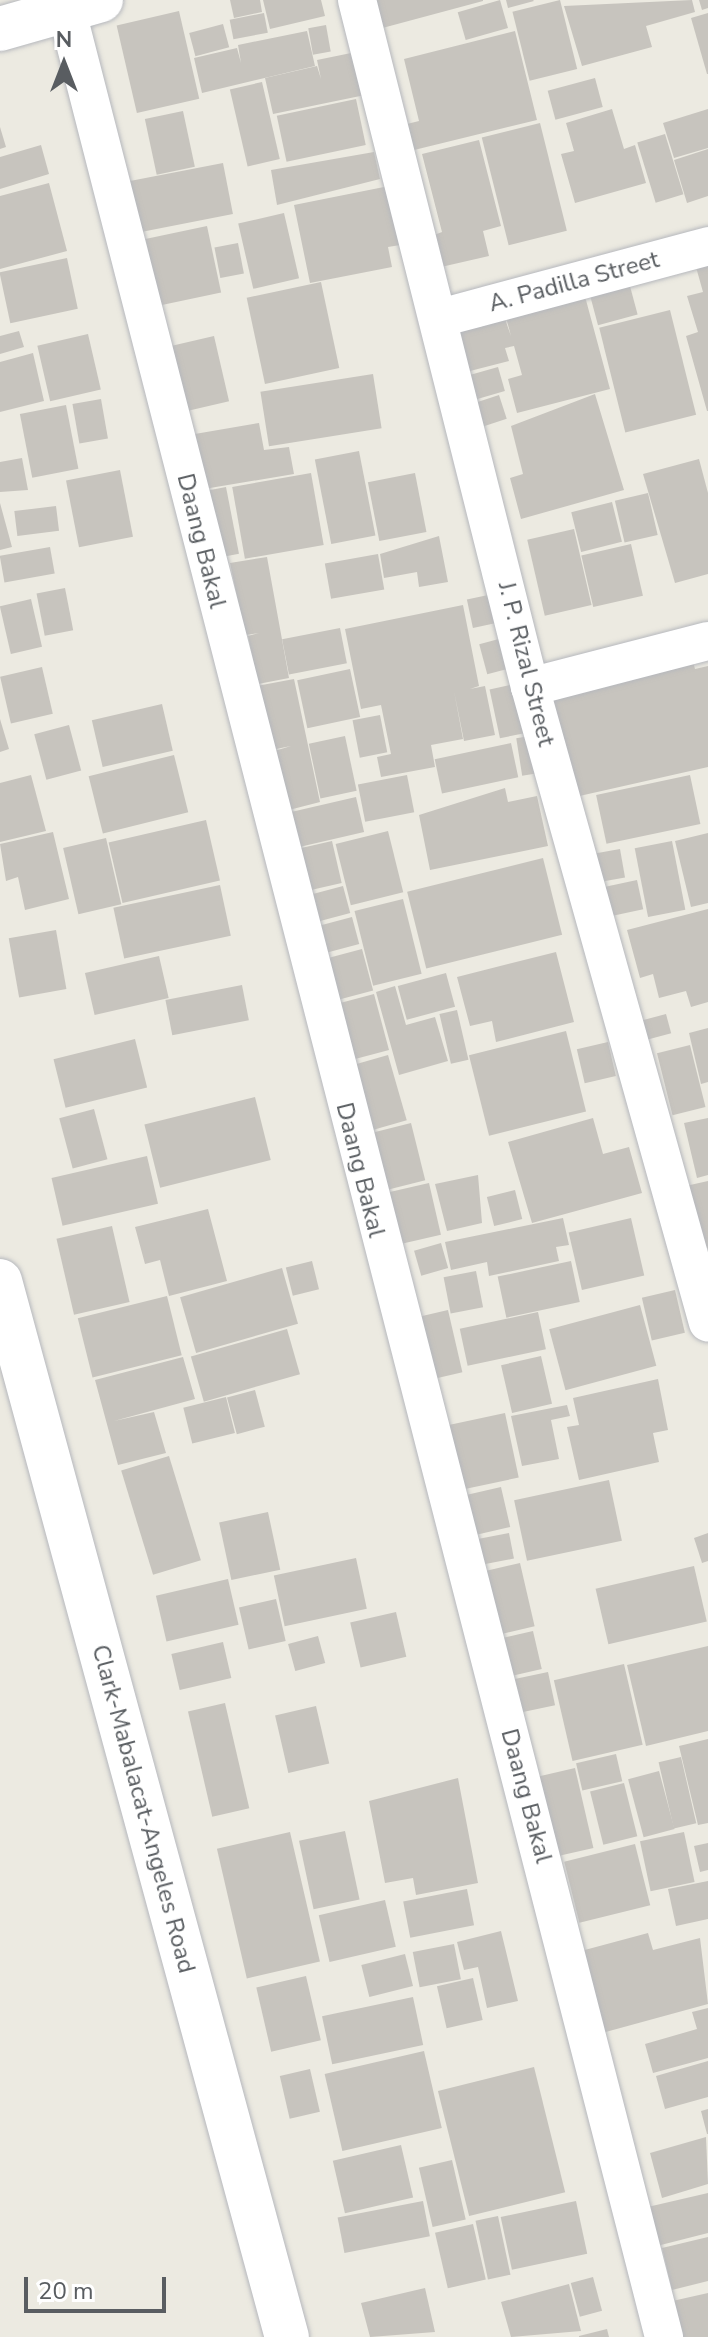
<!DOCTYPE html>
<html>
<head>
<meta charset="utf-8">
<style>
	body { margin:0 }
	#map { position:relative; width:708px; height:2337px; overflow:hidden; background:#eceae1; font-family:"Nunito Sans",sans-serif }
	div>[style] { position:absolute }
	.building>* { inset:0; background:#c7c4be; transform-origin:0 0 }
	.roads { filter:drop-shadow(0 0 2px #b6b8bd) drop-shadow(0 0 2px #b6b8bd) }
	.minor>* { height:38px; margin:-19px; padding:0 19px; transform-origin:19px; border-radius:19px; background:#fff }
	.tertiary>* { height:44px; margin:-22px; padding:0 22px; transform-origin:22px; border-radius:22px; background:#fff }
	span { translate:-50% -50%; white-space:nowrap; text-align:center; line-height:1.15; -webkit-text-stroke:6px #fff; paint-order:stroke }
	.street-label { font-size:24px; color:#595d61 }
	.north { position:absolute; left:24px; top:24px; width:80px; height:80px; -webkit-text-stroke:6px #fff; paint-order:stroke; rotate:0deg; font-size:22px; font-weight:700; line-height:32px; text-align:center; color:#595d61 }
	.north::after { content:''; display:block; margin:auto; width:28px; height:36px; background:#595d61; clip-path:polygon(50% 0,100% 100%,50% 72%,0 100%) }
	.scale { position:absolute; left:24px; top:2277px; width:142px; height:36px; box-sizing:border-box; border:4px solid #595d61; border-top:0; padding-left:10px; font-size:24px; line-height:28px; white-space:nowrap; color:#595d61; -webkit-text-stroke:6px #fff; paint-order:stroke }
</style>
</head>
<body>
<div id="map">
	<div class="building">
		<i style="clip-path:polygon(230px 0,260px 0,262px 12px,234px 18px)"></i>
		<i style="clip-path:polygon(263px 0,321px 0,325px 16px,270px 29px)"></i>
		<i style="clip-path:polygon(367px 0,483px 0,483px 1px,375px 30px)"></i>
		<i style="left:500px;top:0;width:29px;height:44px;rotate:74deg"></i>
		<i style="clip-path:polygon(506px 0,533px 0,534px 1px,508px 8px)"></i>
		<i style="left:560px;top:0;width:71px;height:49px;rotate:76deg"></i>
		<i style="clip-path:polygon(692px 0,695px 12px,646px 26px,652px 47px,582px 66px,564px 6px)"></i>
		<i style="clip-path:polygon(699px 0,708px 0,708px 8px,702px 10px)"></i>
		<i style="left:179px;top:11px;width:90px;height:64px;rotate:77deg"></i>
		<i style="left:264px;top:13px;width:20px;height:35px;rotate:79deg"></i>
		<i style="clip-path:polygon(708px 13px,708px 74px,707px 74px,691px 18px)"></i>
		<i style="left:223px;top:24px;width:24px;height:35px;rotate:75deg"></i>
		<i style="left:326px;top:25px;width:27px;height:18px;rotate:80deg"></i>
		<i style="clip-path:polygon(307px 31px,315px 66px,202px 93px,194px 58px,237px 48px,241px 63px,238px 45px)"></i>
		<i style="clip-path:polygon(515px 31px,537px 120px,410px 151px,403px 125px,419px 121px,404px 59px)"></i>
		<i style="clip-path:polygon(356px 52px,365px 95px,273px 114px,265px 78px,317px 66px,321px 79px,317px 60px)"></i>
		<i style="left:595px;top:78px;width:30px;height:49px;rotate:75deg"></i>
		<i style="left:262px;top:82px;width:79px;height:33px;rotate:77deg"></i>
		<i style="left:356px;top:99px;width:47px;height:81px;rotate:78deg"></i>
		<i style="clip-path:polygon(612px 109px,624px 149px,635px 145px,646px 183px,575px 203px,561px 154px,574px 151px,566px 123px)"></i>
		<i style="clip-path:polygon(708px 109px,708px 148px,674px 158px,663px 123px)"></i>
		<i style="left:183px;top:111px;width:57px;height:39px;rotate:78deg"></i>
		<i style="left:540px;top:123px;width:111px;height:60px;rotate:76deg"></i>
		<i style="clip-path:polygon(0 127px,6px 147px,0 149px)"></i>
		<i style="left:665px;top:134px;width:63px;height:29px;rotate:73deg"></i>
		<i style="clip-path:polygon(479px 140px,501px 226px,483px 231px,489px 256px,441px 267px,434px 235px,442px 232px,422px 154px)"></i>
		<i style="clip-path:polygon(41px 145px,49px 174px,0 189px,0 157px)"></i>
		<i style="clip-path:polygon(708px 149px,708px 196px,687px 203px,674px 160px)"></i>
		<i style="clip-path:polygon(374px 152px,380px 179px,277px 205px,271px 170px)"></i>
		<i style="left:223px;top:163px;width:52px;height:100px;rotate:79deg"></i>
		<i style="clip-path:polygon(49px 183px,67px 251px,0 269px,0 196px)"></i>
		<i style="clip-path:polygon(394px 185px,406px 244px,388px 247px,392px 267px,310px 283px,294px 205px)"></i>
		<i style="left:284px;top:213px;width:67px;height:47px;rotate:77deg"></i>
		<i style="left:207px;top:226px;width:68px;height:63px;rotate:78deg"></i>
		<i style="left:238px;top:243px;width:31px;height:24px;rotate:79deg"></i>
		<i style="clip-path:polygon(708px 257px,708px 411px,707px 411px,686px 336px,698px 332px,687px 296px,703px 292px,694px 260px)"></i>
		<i style="left:67px;top:258px;width:52px;height:69px;rotate:78deg"></i>
		<i style="left:627px;top:275px;width:41px;height:41px;rotate:75deg"></i>
		<i style="left:321px;top:282px;width:88px;height:76px;rotate:78deg"></i>
		<i style="clip-path:polygon(583px 289px,610px 389px,517px 413px,508px 379px,522px 375px,514px 346px,505px 348px,509px 361px,470px 371px,457px 330px,504px 316px,511px 336px,504px 310px)"></i>
		<i style="left:670px;top:310px;width:108px;height:73px;rotate:76deg"></i>
		<i style="clip-path:polygon(19px 331px,24px 347px,0 354px,0 336px)"></i>
		<i style="left:88px;top:334px;width:57px;height:52px;rotate:77deg"></i>
		<i style="left:214px;top:336px;width:67px;height:53px;rotate:77deg"></i>
		<i style="clip-path:polygon(33px 353px,44px 401px,0 412px,0 362px)"></i>
		<i style="left:498px;top:367px;width:25px;height:33px;rotate:74deg"></i>
		<i style="left:373px;top:374px;width:55px;height:114px;rotate:81deg"></i>
		<i style="clip-path:polygon(595px 394px,624px 490px,521px 519px,510px 478px,523px 474px,511px 426px)"></i>
		<i style="left:499px;top:395px;width:25px;height:24px;rotate:72deg"></i>
		<i style="left:101px;top:399px;width:40px;height:29px;rotate:80deg"></i>
		<i style="left:66px;top:405px;width:65px;height:47px;rotate:79deg"></i>
		<i style="clip-path:polygon(259px 423px,264px 450px,289px 447px,294px 474px,198px 490px,189px 435px)"></i>
		<i style="left:359px;top:451px;width:86px;height:45px;rotate:79deg"></i>
		<i style="clip-path:polygon(22px 458px,28px 490px,0 492px,0 462px)"></i>
		<i style="clip-path:polygon(699px 459px,708px 493px,708px 574px,675px 583px,643px 474px)"></i>
		<i style="left:120px;top:470px;width:68px;height:55px;rotate:79deg"></i>
		<i style="left:311px;top:473px;width:73px;height:80px;rotate:80deg"></i>
		<i style="left:415px;top:473px;width:60px;height:48px;rotate:79deg"></i>
		<i style="left:226px;top:487px;width:68px;height:29px;rotate:79deg"></i>
		<i style="left:648px;top:493px;width:43px;height:34px;rotate:77deg"></i>
		<i style="left:612px;top:502px;width:41px;height:42px;rotate:76deg"></i>
		<i style="clip-path:polygon(0 503px,12px 547px,0 550px)"></i>
		<i style="left:56px;top:506px;width:25px;height:42px;rotate:83deg"></i>
		<i style="left:574px;top:529px;width:78px;height:48px;rotate:77deg"></i>
		<i style="clip-path:polygon(439px 536px,448px 582px,419px 587px,417px 572px,384px 578px,380px 554px)"></i>
		<i style="left:631px;top:544px;width:53px;height:51px;rotate:77deg"></i>
		<i style="left:50px;top:547px;width:27px;height:51px;rotate:80deg"></i>
		<i style="left:378px;top:554px;width:36px;height:54px;rotate:80deg"></i>
		<i style="clip-path:polygon(267px 557px,289px 678px,258px 684px,248px 636px,259px 633px,245px 635px,230px 563px)"></i>
		<i style="left:65px;top:588px;width:43px;height:29px;rotate:79deg"></i>
		<i style="left:507px;top:591px;width:29px;height:41px;rotate:78deg"></i>
		<i style="left:31px;top:599px;width:49px;height:32px;rotate:77deg"></i>
		<i style="clip-path:polygon(463px 605px,479px 686px,470px 689px,485px 686px,495px 735px,464px 741px,454px 691px,463px 739px,431px 745px,435px 767px,381px 777px,377px 757px,391px 754px,381px 705px,361px 709px,345px 629px)"></i>
		<i style="left:340px;top:628px;width:36px;height:59px;rotate:79deg"></i>
		<i style="left:514px;top:635px;width:31px;height:36px;rotate:75deg"></i>
		<i style="clip-path:polygon(691px 654px,695px 669px,708px 666px,708px 767px,575px 797px,550px 685px)"></i>
		<i style="left:42px;top:667px;width:48px;height:43px;rotate:77deg"></i>
		<i style="left:350px;top:669px;width:49px;height:54px;rotate:78deg"></i>
		<i style="clip-path:polygon(294px 679px,320px 802px,285px 811px,271px 752px,291px 746px,266px 751px,252px 687px)"></i>
		<i style="left:515px;top:684px;width:50px;height:26px;rotate:78deg"></i>
		<i style="left:162px;top:704px;width:48px;height:72px;rotate:77deg"></i>
		<i style="left:380px;top:715px;width:38px;height:28px;rotate:79deg"></i>
		<i style="clip-path:polygon(0 719px,9px 749px,0 752px)"></i>
		<i style="left:69px;top:725px;width:47px;height:36px;rotate:75deg"></i>
		<i style="left:536px;top:735px;width:38px;height:20px;rotate:81deg"></i>
		<i style="left:345px;top:736px;width:56px;height:37px;rotate:78deg"></i>
		<i style="left:511px;top:743px;width:35px;height:78px;rotate:78deg"></i>
		<i style="left:174px;top:755px;width:59px;height:88px;rotate:76deg"></i>
		<i style="clip-path:polygon(31px 775px,46px 831px,0 842px,0 783px)"></i>
		<i style="left:407px;top:775px;width:38px;height:50px;rotate:79deg"></i>
		<i style="left:690px;top:775px;width:50px;height:96px;rotate:78deg"></i>
		<i style="clip-path:polygon(505px 788px,508px 802px,537px 796px,548px 846px,430px 870px,419px 815px)"></i>
		<i style="left:356px;top:797px;width:36px;height:71px;rotate:77deg"></i>
		<i style="left:206px;top:820px;width:62px;height:100px;rotate:77deg"></i>
		<i style="left:388px;top:831px;width:63px;height:54px;rotate:76deg"></i>
		<i style="clip-path:polygon(53px 832px,69px 899px,25px 910px,18px 877px,6px 881px,0 844px)"></i>
		<i style="clip-path:polygon(708px 833px,708px 903px,691px 907px,675px 841px)"></i>
		<i style="left:106px;top:838px;width:68px;height:44px;rotate:77deg"></i>
		<i style="left:332px;top:841px;width:43px;height:36px;rotate:77deg"></i>
		<i style="left:672px;top:841px;width:70px;height:38px;rotate:79deg"></i>
		<i style="left:620px;top:849px;width:29px;height:27px;rotate:80deg"></i>
		<i style="left:543px;top:858px;width:79px;height:140px;rotate:76deg"></i>
		<i style="left:637px;top:880px;width:30px;height:37px;rotate:78deg"></i>
		<i style="left:220px;top:885px;width:52px;height:109px;rotate:78deg"></i>
		<i style="left:343px;top:886px;width:28px;height:35px;rotate:75deg"></i>
		<i style="left:403px;top:899px;width:77px;height:50px;rotate:76deg"></i>
		<i style="clip-path:polygon(708px 909px,708px 1002px,691px 1007px,686px 991px,659px 998px,653px 974px,640px 978px,627px 930px)"></i>
		<i style="left:352px;top:917px;width:28px;height:36px;rotate:75deg"></i>
		<i style="left:56px;top:930px;width:60px;height:48px;rotate:80deg"></i>
		<i style="left:362px;top:949px;width:43px;height:36px;rotate:75deg"></i>
		<i style="clip-path:polygon(556px 952px,574px 1022px,496px 1042px,492px 1021px,470px 1026px,457px 977px)"></i>
		<i style="left:159px;top:956px;width:43px;height:76px;rotate:77deg"></i>
		<i style="left:446px;top:973px;width:35px;height:50px;rotate:75deg"></i>
		<i style="left:242px;top:985px;width:36px;height:78px;rotate:79deg"></i>
		<i style="clip-path:polygon(395px 986px,406px 1025px,435px 1017px,448px 1061px,399px 1075px,376px 992px)"></i>
		<i style="left:374px;top:994px;width:58px;height:35px;rotate:75deg"></i>
		<i style="left:457px;top:1010px;width:51px;height:18px;rotate:77deg"></i>
		<i style="left:666px;top:1014px;width:20px;height:34px;rotate:75deg"></i>
		<i style="clip-path:polygon(708px 1028px,708px 1082px,701px 1084px,689px 1033px)"></i>
		<i style="left:566px;top:1031px;width:83px;height:100px;rotate:76deg"></i>
		<i style="left:135px;top:1039px;width:50px;height:84px;rotate:76deg"></i>
		<i style="left:608px;top:1042px;width:35px;height:32px;rotate:77deg"></i>
		<i style="left:690px;top:1045px;width:64px;height:34px;rotate:76deg"></i>
		<i style="left:388px;top:1055px;width:68px;height:39px;rotate:74deg"></i>
		<i style="left:255px;top:1097px;width:65px;height:114px;rotate:76deg"></i>
		<i style="left:94px;top:1109px;width:52px;height:36px;rotate:75deg"></i>
		<i style="clip-path:polygon(593px 1118px,603px 1154px,629px 1147px,642px 1193px,532px 1223px,508px 1142px)"></i>
		<i style="clip-path:polygon(708px 1118px,708px 1175px,697px 1178px,684px 1123px)"></i>
		<i style="left:411px;top:1123px;width:59px;height:45px;rotate:76deg"></i>
		<i style="left:147px;top:1156px;width:49px;height:98px;rotate:77deg"></i>
		<i style="clip-path:polygon(478px 1175px,482px 1223px,447px 1231px,435px 1184px)"></i>
		<i style="clip-path:polygon(708px 1181px,708px 1248px,697px 1251px,681px 1187px)"></i>
		<i style="left:429px;top:1183px;width:53px;height:48px;rotate:77deg"></i>
		<i style="left:515px;top:1190px;width:30px;height:29px;rotate:76deg"></i>
		<i style="clip-path:polygon(208px 1209px,227px 1281px,169px 1296px,160px 1260px,145px 1264px,135px 1227px)"></i>
		<i style="clip-path:polygon(563px 1218px,569px 1245px,556px 1247px,559px 1261px,489px 1276px,487px 1262px,451px 1270px,445px 1242px)"></i>
		<i style="left:631px;top:1218px;width:59px;height:64px;rotate:77deg"></i>
		<i style="left:112px;top:1226px;width:78px;height:57px;rotate:77deg"></i>
		<i style="left:441px;top:1243px;width:26px;height:28px;rotate:74deg"></i>
		<i style="left:312px;top:1261px;width:29px;height:27px;rotate:76deg"></i>
		<i style="left:571px;top:1261px;width:42px;height:75px;rotate:78deg"></i>
		<i style="left:282px;top:1268px;width:58px;height:106px;rotate:74deg"></i>
		<i style="left:476px;top:1271px;width:37px;height:33px;rotate:79deg"></i>
		<i style="left:675px;top:1290px;width:44px;height:34px;rotate:77deg"></i>
		<i style="left:167px;top:1296px;width:61px;height:92px;rotate:76deg"></i>
		<i style="left:640px;top:1305px;width:63px;height:94px;rotate:75deg"></i>
		<i style="left:448px;top:1310px;width:64px;height:32px;rotate:77deg"></i>
		<i style="left:538px;top:1312px;width:38px;height:80px;rotate:78deg"></i>
		<i style="left:287px;top:1329px;width:47px;height:100px;rotate:74deg"></i>
		<i style="left:541px;top:1356px;width:49px;height:41px;rotate:77deg"></i>
		<i style="clip-path:polygon(183px 1357px,195px 1399px,114px 1421px,154px 1412px,166px 1453px,118px 1465px,95px 1380px)"></i>
		<i style="clip-path:polygon(658px 1379px,668px 1430px,653px 1433px,659px 1462px,579px 1480px,567px 1427px,579px 1425px,573px 1398px)"></i>
		<i style="left:255px;top:1390px;width:38px;height:29px;rotate:75deg"></i>
		<i style="left:226px;top:1397px;width:37px;height:44px;rotate:76deg"></i>
		<i style="clip-path:polygon(567px 1405px,570px 1416px,551px 1420px,559px 1459px,522px 1466px,511px 1416px)"></i>
		<i style="left:505px;top:1413px;width:66px;height:61px;rotate:78deg"></i>
		<i style="left:169px;top:1456px;width:109px;height:50px;rotate:73deg"></i>
		<i style="left:609px;top:1480px;width:62px;height:97px;rotate:78deg"></i>
		<i style="left:501px;top:1487px;width:41px;height:48px;rotate:77deg"></i>
		<i style="left:268px;top:1512px;width:59px;height:50px;rotate:78deg"></i>
		<i style="left:509px;top:1533px;width:26px;height:37px;rotate:79deg"></i>
		<i style="clip-path:polygon(708px 1533px,708px 1561px,702px 1563px,694px 1538px)"></i>
		<i style="left:356px;top:1558px;width:52px;height:84px;rotate:78deg"></i>
		<i style="left:520px;top:1563px;width:65px;height:42px;rotate:77deg"></i>
		<i style="left:694px;top:1566px;width:57px;height:101px;rotate:77deg"></i>
		<i style="left:228px;top:1579px;width:47px;height:74px;rotate:77deg"></i>
		<i style="left:276px;top:1599px;width:43px;height:38px;rotate:77deg"></i>
		<i style="left:396px;top:1612px;width:46px;height:47px;rotate:77deg"></i>
		<i style="left:533px;top:1631px;width:39px;height:39px;rotate:77deg"></i>
		<i style="left:318px;top:1636px;width:28px;height:31px;rotate:75deg"></i>
		<i style="left:223px;top:1642px;width:37px;height:53px;rotate:77deg"></i>
		<i style="clip-path:polygon(708px 1646px,708px 1731px,646px 1746px,627px 1665px)"></i>
		<i style="left:624px;top:1664px;width:83px;height:72px;rotate:77deg"></i>
		<i style="left:548px;top:1672px;width:34px;height:40px;rotate:78deg"></i>
		<i style="left:225px;top:1703px;width:108px;height:38px;rotate:77deg"></i>
		<i style="left:316px;top:1706px;width:59px;height:42px;rotate:77deg"></i>
		<i style="clip-path:polygon(708px 1739px,708px 1823px,698px 1825px,679px 1746px)"></i>
		<i style="left:616px;top:1754px;width:28px;height:41px;rotate:77deg"></i>
		<i style="left:681px;top:1757px;width:68px;height:23px;rotate:77deg"></i>
		<i style="left:575px;top:1768px;width:82px;height:43px;rotate:77deg"></i>
		<i style="left:659px;top:1771px;width:60px;height:32px;rotate:75deg"></i>
		<i style="clip-path:polygon(458px 1778px,478px 1883px,416px 1895px,413px 1878px,385px 1883px,369px 1801px)"></i>
		<i style="left:624px;top:1783px;width:55px;height:35px;rotate:76deg"></i>
		<i style="left:345px;top:1831px;width:70px;height:47px;rotate:78deg"></i>
		<i style="left:290px;top:1832px;width:133px;height:75px;rotate:77deg"></i>
		<i style="left:684px;top:1832px;width:51px;height:45px;rotate:78deg"></i>
		<i style="clip-path:polygon(708px 1843px,708px 1870px,700px 1872px,694px 1846px)"></i>
		<i style="left:635px;top:1844px;width:63px;height:73px;rotate:76deg"></i>
		<i style="clip-path:polygon(708px 1881px,708px 1919px,676px 1926px,668px 1889px)"></i>
		<i style="left:467px;top:1889px;width:37px;height:65px;rotate:79deg"></i>
		<i style="left:385px;top:1900px;width:48px;height:68px;rotate:77deg"></i>
		<i style="clip-path:polygon(501px 1931px,518px 2001px,487px 2008px,478px 1967px,464px 1970px,457px 1942px)"></i>
		<i style="clip-path:polygon(648px 1933px,653px 1950px,700px 1938px,708px 2004px,602px 2033px,581px 1951px)"></i>
		<i style="left:454px;top:1944px;width:36px;height:42px;rotate:79deg"></i>
		<i style="left:405px;top:1954px;width:33px;height:45px;rotate:76deg"></i>
		<i style="left:306px;top:1976px;width:66px;height:51px;rotate:77deg"></i>
		<i style="left:473px;top:1978px;width:43px;height:37px;rotate:77deg"></i>
		<i style="left:413px;top:1997px;width:49px;height:93px;rotate:78deg"></i>
		<i style="clip-path:polygon(708px 2008px,708px 2058px,653px 2073px,645px 2044px,697px 2029px,692px 2012px)"></i>
		<i style="left:424px;top:2051px;width:79px;height:102px;rotate:77deg"></i>
		<i style="clip-path:polygon(708px 2061px,708px 2097px,665px 2109px,656px 2076px)"></i>
		<i style="left:534px;top:2067px;width:129px;height:99px;rotate:76deg"></i>
		<i style="left:310px;top:2069px;width:44px;height:31px;rotate:77deg"></i>
		<i style="clip-path:polygon(708px 2109px,708px 2134px,707px 2134px,701px 2111px)"></i>
		<i style="clip-path:polygon(706px 2137px,708px 2184px,662px 2198px,650px 2153px)"></i>
		<i style="left:401px;top:2145px;width:54px;height:70px;rotate:77deg"></i>
		<i style="left:452px;top:2160px;width:61px;height:34px;rotate:77deg"></i>
		<i style="clip-path:polygon(708px 2193px,708px 2233px,649px 2248px,639px 2209px)"></i>
		<i style="left:423px;top:2201px;width:36px;height:87px;rotate:79deg"></i>
		<i style="left:576px;top:2201px;width:54px;height:77px;rotate:78deg"></i>
		<i style="left:498px;top:2216px;width:60px;height:23px;rotate:78deg"></i>
		<i style="left:473px;top:2224px;width:57px;height:39px;rotate:77deg"></i>
		<i style="clip-path:polygon(708px 2237px,708px 2281px,672px 2290px,662px 2248px)"></i>
		<i style="left:593px;top:2277px;width:35px;height:23px;rotate:75deg"></i>
		<i style="clip-path:polygon(569px 2284px,581px 2331px,511px 2337px,501px 2302px)"></i>
		<i style="clip-path:polygon(425px 2288px,435px 2332px,370px 2337px,361px 2303px)"></i>
		<i style="clip-path:polygon(708px 2293px,708px 2337px,667px 2337px,659px 2304px)"></i>
		<i style="clip-path:polygon(607px 2329px,609px 2337px,579px 2337px,579px 2336px)"></i>
	</div>
	<div class="roads">
		<div class="minor">
			<i style="left:64px;top:0;width:2413px;rotate:75.6deg"></i>
			<i style="left:357px;top:0;width:708px;rotate:75.87deg"></i>
			<i style="left:530px;top:687px;width:660px;rotate:74.36deg"></i>
			<i style="left:440px;top:318px;width:278px;rotate:-15deg"></i>
			<i style="left:530px;top:687px;width:184px;rotate:-14.5deg"></i>
		</div>
		<div class="tertiary">
			<i style="left:0;top:29px;width:105px;rotate:-16deg"></i>
			<i style="left:0;top:1281px;width:1094px;rotate:74.8deg"></i>
		</div>
	</div>
	<div class="street-label">
		<span style="left:574px;top:282px;rotate:-15deg">A. Padilla Street</span>
		<span style="left:201px;top:541px;rotate:76deg">Daang Bakal</span>
		<span style="left:526px;top:664px;rotate:76deg">J. P. Rizal Street</span>
		<span style="left:360px;top:1170px;rotate:76deg">Daang Bakal</span>
		<span style="left:526px;top:1796px;rotate:75deg">Daang Bakal</span>
		<span style="left:143px;top:1809px;rotate:75deg">Clark-Mabalacat-Angeles Road</span>
	</div>
	<div class="north">N</div>
	<div class="scale">20 m</div>
</div>
</body>
</html>
